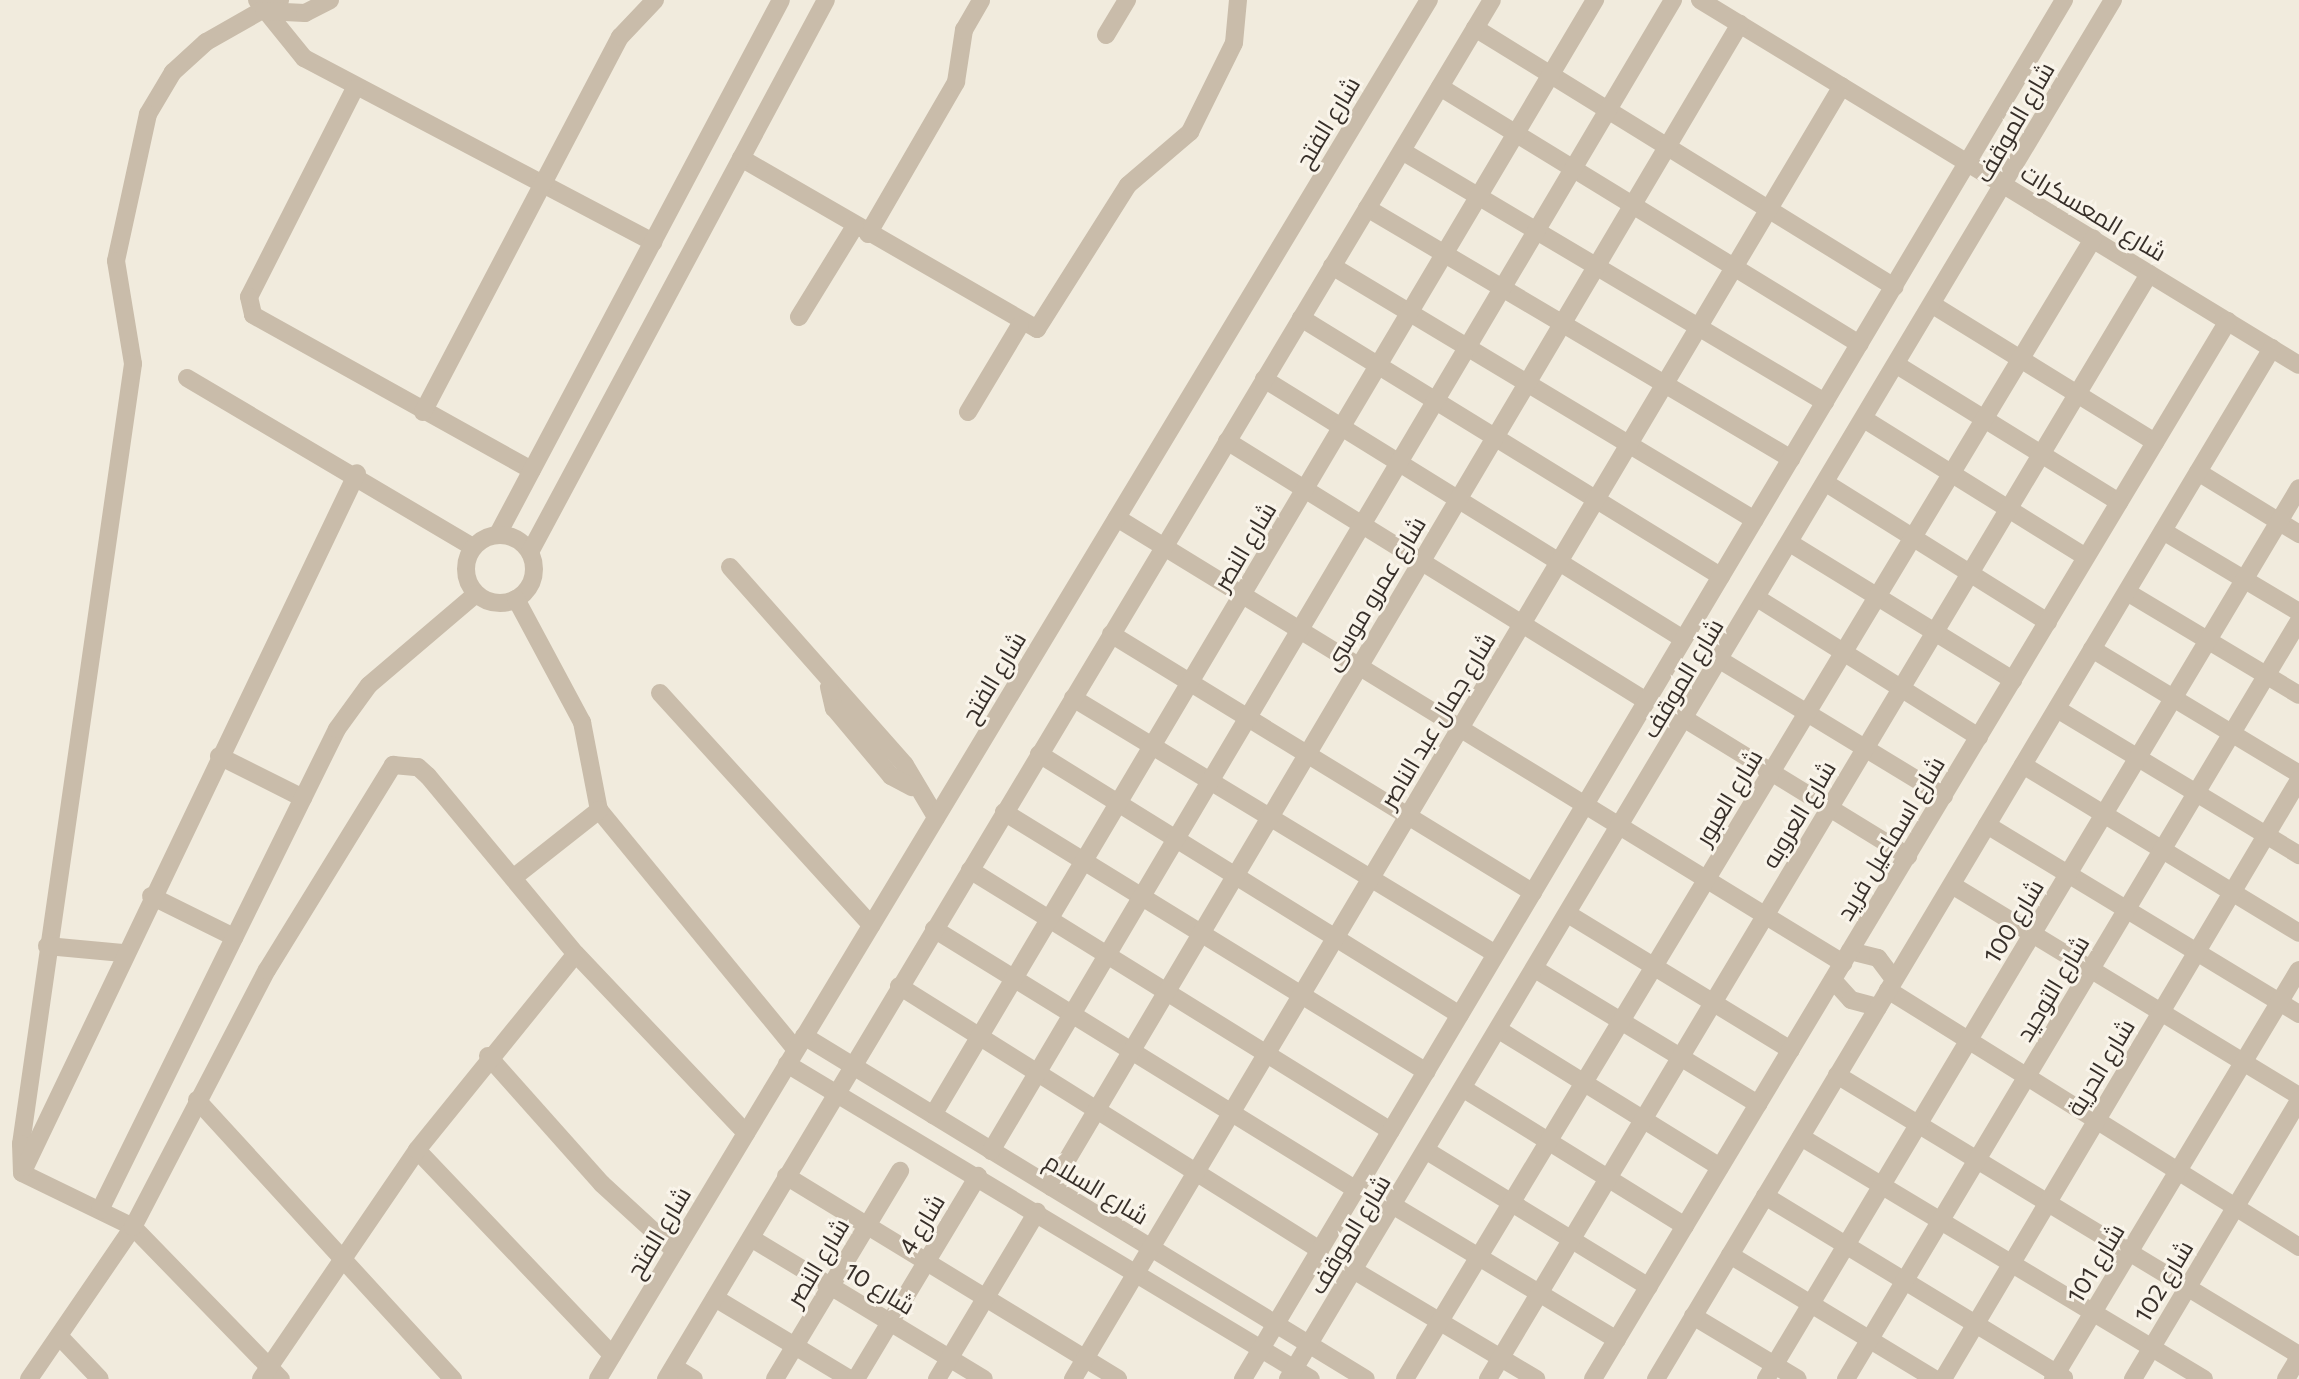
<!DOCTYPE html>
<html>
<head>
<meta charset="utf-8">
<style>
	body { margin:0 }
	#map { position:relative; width:2299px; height:1379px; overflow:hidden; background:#f1ebdd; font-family:Commissioner,Cairo,sans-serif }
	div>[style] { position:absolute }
	.minor>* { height:18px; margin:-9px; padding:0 9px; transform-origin:9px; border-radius:9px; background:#c9bcaa }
	.minor>.ring { margin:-9px; padding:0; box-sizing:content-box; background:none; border:18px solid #c9bcaa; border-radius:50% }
	span { translate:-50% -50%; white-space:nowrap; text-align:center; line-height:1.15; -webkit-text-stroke:6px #f9f4ea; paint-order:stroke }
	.street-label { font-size:24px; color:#372f29 }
</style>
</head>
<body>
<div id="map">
	<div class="minor">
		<i style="left:257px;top:0;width:75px;rotate:51deg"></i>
		<i style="left:304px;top:58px;width:395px;rotate:27.8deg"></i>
		<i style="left:280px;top:0;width:85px;rotate:150.4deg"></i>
		<i style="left:206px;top:42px;width:45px;rotate:137.7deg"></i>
		<i style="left:173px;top:72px;width:49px;rotate:120.8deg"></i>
		<i style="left:148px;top:114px;width:150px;rotate:102.3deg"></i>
		<i style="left:116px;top:261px;width:104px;rotate:80.6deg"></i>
		<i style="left:133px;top:364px;width:788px;rotate:98.17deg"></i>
		<i style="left:21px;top:1144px;width:29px;rotate:88deg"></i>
		<i style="left:22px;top:1173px;width:123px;rotate:25.9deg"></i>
		<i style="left:133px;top:1227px;width:212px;rotate:45.8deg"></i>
		<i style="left:1700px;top:0;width:701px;rotate:31.36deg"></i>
		<i style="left:264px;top:11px;width:41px;rotate:2.8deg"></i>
		<i style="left:305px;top:13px;width:28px;rotate:-27deg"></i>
		<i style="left:1475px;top:28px;width:493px;rotate:31.7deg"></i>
		<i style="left:1106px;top:35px;width:41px;rotate:-59deg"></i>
		<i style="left:1440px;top:87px;width:492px;rotate:31.5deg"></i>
		<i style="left:355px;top:88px;width:234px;rotate:116.9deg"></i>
		<i style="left:249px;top:297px;width:18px;rotate:77deg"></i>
		<i style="left:253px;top:315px;width:319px;rotate:29.1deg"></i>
		<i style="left:1402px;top:151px;width:492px;rotate:30.7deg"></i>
		<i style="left:741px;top:158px;width:342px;rotate:30deg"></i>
		<i style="left:1037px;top:329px;width:170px;rotate:-57.7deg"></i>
		<i style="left:1128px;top:185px;width:82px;rotate:-40.5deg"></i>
		<i style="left:1190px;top:132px;width:99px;rotate:-63.7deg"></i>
		<i style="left:1234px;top:43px;width:43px;rotate:-84.7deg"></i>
		<i style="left:1367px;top:208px;width:493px;rotate:30.6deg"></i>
		<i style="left:868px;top:234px;width:176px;rotate:-59.9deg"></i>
		<i style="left:956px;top:82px;width:53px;rotate:-81.3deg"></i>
		<i style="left:964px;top:30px;width:34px;rotate:-60deg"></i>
		<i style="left:1332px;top:266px;width:493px;rotate:31deg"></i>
		<i style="left:1933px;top:305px;width:261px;rotate:31.7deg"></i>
		<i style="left:799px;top:317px;width:107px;rotate:-58.4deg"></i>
		<i style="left:1301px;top:318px;width:493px;rotate:31.6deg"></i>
		<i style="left:1897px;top:365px;width:261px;rotate:31.7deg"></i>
		<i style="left:187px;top:378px;width:332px;rotate:30.6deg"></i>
		<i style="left:1264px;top:379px;width:493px;rotate:31.8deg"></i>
		<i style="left:423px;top:412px;width:424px;rotate:-62.3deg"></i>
		<i style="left:620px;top:37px;width:51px;rotate:-46.6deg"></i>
		<i style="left:968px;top:412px;width:101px;rotate:-59.1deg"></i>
		<i style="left:1864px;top:419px;width:261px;rotate:31.9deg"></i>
		<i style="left:1227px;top:441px;width:494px;rotate:31.8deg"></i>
		<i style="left:2198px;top:472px;width:119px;rotate:31.5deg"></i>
		<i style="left:1826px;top:483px;width:262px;rotate:32.1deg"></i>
		<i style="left:1117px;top:518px;width:852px;rotate:31.51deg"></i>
		<i style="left:2163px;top:531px;width:158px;rotate:30.8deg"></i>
		<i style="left:498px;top:534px;width:604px;rotate:-62.08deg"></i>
		<i class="ring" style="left:466px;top:535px;width:50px;height:50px"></i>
		<i style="left:1790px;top:543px;width:262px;rotate:31.6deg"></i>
		<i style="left:530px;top:552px;width:626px;rotate:-61.8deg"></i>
		<i style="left:730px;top:567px;width:264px;rotate:48.5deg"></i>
		<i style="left:905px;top:765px;width:61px;rotate:59.2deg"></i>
		<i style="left:2127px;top:592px;width:200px;rotate:30.9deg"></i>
		<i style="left:1757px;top:598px;width:262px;rotate:32.1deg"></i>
		<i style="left:516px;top:599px;width:140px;rotate:61.8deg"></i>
		<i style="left:582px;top:722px;width:90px;rotate:79.1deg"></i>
		<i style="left:599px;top:810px;width:310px;rotate:50.6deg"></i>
		<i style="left:1111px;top:634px;width:495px;rotate:31.5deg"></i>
		<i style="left:2092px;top:649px;width:242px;rotate:31.1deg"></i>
		<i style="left:1720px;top:660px;width:262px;rotate:31.3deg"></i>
		<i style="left:829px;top:687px;width:22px;rotate:77deg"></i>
		<i style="left:834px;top:708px;width:89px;rotate:50deg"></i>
		<i style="left:891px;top:776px;width:24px;rotate:28deg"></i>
		<i style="left:660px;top:693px;width:314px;rotate:47.7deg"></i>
		<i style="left:1073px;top:698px;width:494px;rotate:31.2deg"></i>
		<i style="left:2057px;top:709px;width:283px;rotate:31.1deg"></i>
		<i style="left:1685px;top:719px;width:262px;rotate:31.6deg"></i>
		<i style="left:1039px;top:754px;width:495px;rotate:31.8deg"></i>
		<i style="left:219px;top:756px;width:94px;rotate:26.6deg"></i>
		<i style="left:2023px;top:765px;width:323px;rotate:31.3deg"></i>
		<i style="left:1004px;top:812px;width:496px;rotate:31.6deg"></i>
		<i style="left:1987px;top:825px;width:365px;rotate:31.2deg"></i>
		<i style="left:970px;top:870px;width:495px;rotate:31.8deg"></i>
		<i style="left:513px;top:878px;width:110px;rotate:-38.3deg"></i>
		<i style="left:1952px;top:885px;width:406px;rotate:31.3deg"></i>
		<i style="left:151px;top:896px;width:93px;rotate:26.3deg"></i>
		<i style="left:1568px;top:914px;width:261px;rotate:31.4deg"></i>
		<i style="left:934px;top:929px;width:496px;rotate:31.7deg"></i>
		<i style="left:47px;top:946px;width:76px;rotate:5.3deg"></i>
		<i style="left:1850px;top:951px;width:29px;rotate:14deg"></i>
		<i style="left:1878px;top:958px;width:26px;rotate:53deg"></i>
		<i style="left:1535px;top:969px;width:261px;rotate:31.2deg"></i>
		<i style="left:1833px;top:980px;width:27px;rotate:48deg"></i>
		<i style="left:1851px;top:1000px;width:28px;rotate:15deg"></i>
		<i style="left:899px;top:986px;width:497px;rotate:32.1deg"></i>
		<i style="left:1888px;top:990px;width:485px;rotate:32deg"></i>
		<i style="left:1499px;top:1030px;width:260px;rotate:31.8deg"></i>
		<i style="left:804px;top:1036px;width:658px;rotate:31.4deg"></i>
		<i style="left:488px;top:1056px;width:171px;rotate:48.3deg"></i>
		<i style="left:602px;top:1184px;width:99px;rotate:42.5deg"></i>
		<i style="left:787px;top:1064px;width:611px;rotate:31.01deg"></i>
		<i style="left:1837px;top:1075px;width:540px;rotate:31.22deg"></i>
		<i style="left:1464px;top:1089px;width:260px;rotate:31.8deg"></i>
		<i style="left:197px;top:1100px;width:379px;rotate:47.5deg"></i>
		<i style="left:933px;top:1115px;width:1297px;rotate:-59.3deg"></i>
		<i style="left:1801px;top:1137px;width:470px;rotate:31deg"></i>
		<i style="left:417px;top:1150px;width:283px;rotate:46.4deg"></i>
		<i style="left:991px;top:1151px;width:1338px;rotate:-59.35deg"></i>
		<i style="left:1427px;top:1151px;width:260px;rotate:31.5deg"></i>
		<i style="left:25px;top:1167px;width:769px;rotate:-64.43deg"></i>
		<i style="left:786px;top:1176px;width:389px;rotate:31.4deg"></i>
		<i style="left:1051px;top:1187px;width:1352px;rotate:-59.36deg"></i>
		<i style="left:1765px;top:1196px;width:350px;rotate:31.3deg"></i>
		<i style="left:1394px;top:1206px;width:260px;rotate:31deg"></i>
		<i style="left:100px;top:1210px;width:536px;rotate:-63.77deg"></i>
		<i style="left:337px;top:729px;width:54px;rotate:-54deg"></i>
		<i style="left:369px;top:685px;width:140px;rotate:-40.4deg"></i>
		<i style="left:751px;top:1238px;width:272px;rotate:31.2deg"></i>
		<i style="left:1730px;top:1255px;width:240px;rotate:31.2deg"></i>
		<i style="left:1355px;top:1271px;width:211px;rotate:30.8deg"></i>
		<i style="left:715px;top:1298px;width:157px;rotate:31deg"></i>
		<i style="left:1693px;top:1316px;width:122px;rotate:31deg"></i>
		<i style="left:59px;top:1336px;width:59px;rotate:46.4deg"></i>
		<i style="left:674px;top:1367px;width:23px;rotate:31deg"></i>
		<i style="left:29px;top:1379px;width:184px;rotate:-55.6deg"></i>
		<i style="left:133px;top:1227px;width:290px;rotate:-62.5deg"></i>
		<i style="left:267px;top:970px;width:241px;rotate:-58.4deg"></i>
		<i style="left:393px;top:765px;width:25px;rotate:5deg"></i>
		<i style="left:418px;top:767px;width:13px;rotate:42deg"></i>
		<i style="left:428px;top:776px;width:231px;rotate:50.3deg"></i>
		<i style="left:576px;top:954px;width:247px;rotate:46.5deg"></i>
		<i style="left:261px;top:1379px;width:277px;rotate:-55.7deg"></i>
		<i style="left:417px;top:1150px;width:252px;rotate:-51deg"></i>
		<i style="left:598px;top:1379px;width:1610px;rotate:-58.93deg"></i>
		<i style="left:666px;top:1379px;width:1607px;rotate:-59.08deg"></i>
		<i style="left:775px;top:1379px;width:243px;rotate:-59deg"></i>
		<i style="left:856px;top:1379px;width:237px;rotate:-59deg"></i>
		<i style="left:937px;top:1379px;width:195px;rotate:-59.1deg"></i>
		<i style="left:1073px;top:1379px;width:1504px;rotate:-59.26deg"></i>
		<i style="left:1243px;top:1379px;width:1605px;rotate:-59.23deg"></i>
		<i style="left:1288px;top:1379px;width:1607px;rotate:-59.11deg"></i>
		<i style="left:1405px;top:1379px;width:1332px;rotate:-58.89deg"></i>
		<i style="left:1488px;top:1379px;width:1288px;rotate:-59.11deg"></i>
		<i style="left:1593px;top:1379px;width:1234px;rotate:-59.03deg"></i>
		<i style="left:1656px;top:1379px;width:1201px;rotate:-59.14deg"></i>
		<i style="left:1766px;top:1379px;width:1038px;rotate:-59.11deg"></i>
		<i style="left:1846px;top:1379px;width:883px;rotate:-59.14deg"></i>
		<i style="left:1943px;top:1379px;width:697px;rotate:-59.28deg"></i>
		<i style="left:2053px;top:1379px;width:477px;rotate:-59deg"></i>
		<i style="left:2133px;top:1379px;width:325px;rotate:-59.2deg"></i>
		<i style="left:2286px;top:1379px;width:26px;rotate:-59deg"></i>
	</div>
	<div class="street-label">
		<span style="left:1327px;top:122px;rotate:-59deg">شارع الفتح</span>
		<span style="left:2014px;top:122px;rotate:-60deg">شارع الموقف</span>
		<span style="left:2094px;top:212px;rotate:31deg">شارع المعسكرات</span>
		<span style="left:1244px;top:546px;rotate:-59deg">شارع النصر</span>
		<span style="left:1374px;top:593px;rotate:-59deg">شارع عمرو موسى</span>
		<span style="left:993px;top:677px;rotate:-59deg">شارع الفتح</span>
		<span style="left:1682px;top:678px;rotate:-59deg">شارع الموقف</span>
		<span style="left:1437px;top:720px;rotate:-59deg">شارع جمال عبد الناصر</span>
		<span style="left:1728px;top:797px;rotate:-59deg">شارع العبور</span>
		<span style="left:1798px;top:814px;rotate:-59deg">شارع العروبه</span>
		<span style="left:1890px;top:838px;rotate:-59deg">شارع اسماعيل فريد</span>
		<span style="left:2013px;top:921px;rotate:-59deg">شارع 100</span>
		<span style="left:2052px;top:988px;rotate:-59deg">شارع التوحيد</span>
		<span style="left:2100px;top:1067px;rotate:-59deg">شارع الحرية</span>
		<span style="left:1097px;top:1188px;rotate:31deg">شارع السلام</span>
		<span style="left:921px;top:1224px;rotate:-59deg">شارع 4</span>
		<span style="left:658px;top:1232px;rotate:-59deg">شارع الفتح</span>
		<span style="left:1349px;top:1234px;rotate:-59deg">شارع الموقف</span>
		<span style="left:817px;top:1262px;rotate:-59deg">شارع النصر</span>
		<span style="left:2095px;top:1263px;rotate:-59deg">شارع 101</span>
		<span style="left:2163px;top:1281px;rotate:-59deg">شارع 102</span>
		<span style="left:880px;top:1288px;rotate:31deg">شارع 10</span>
	</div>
</div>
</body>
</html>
